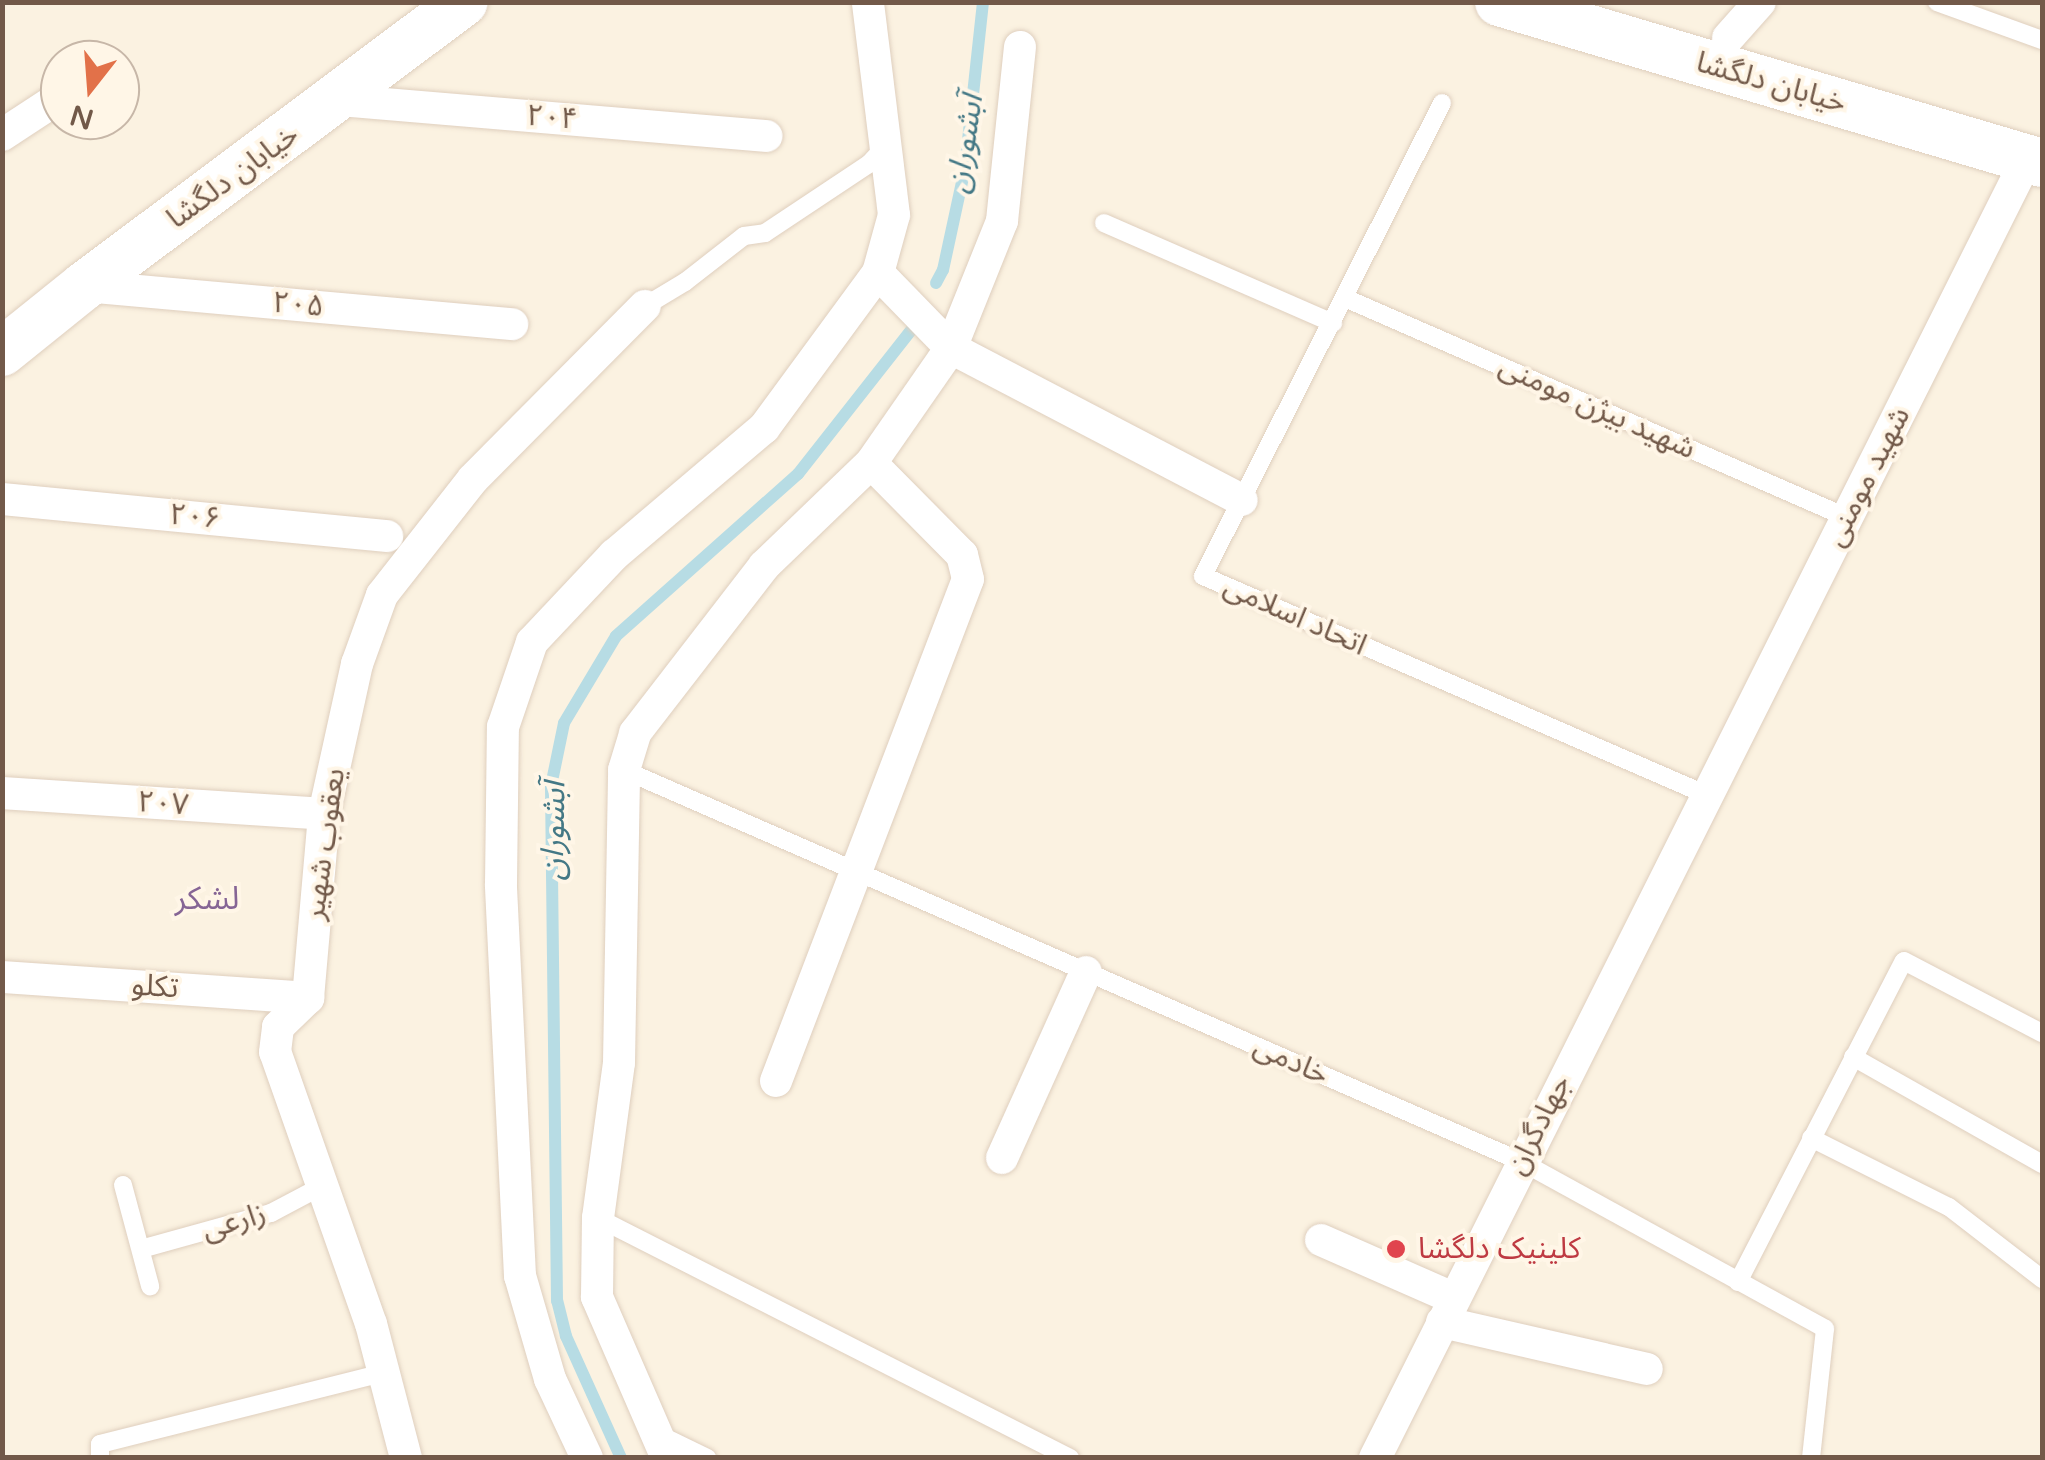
<!DOCTYPE html>
<html>
<head>
<meta charset="utf-8">
<style>
	body { margin:0 }
	#map { position:relative; width:2045px; height:1460px; overflow:hidden; background:#fbf2e1; font-family:"Varela Round","Noto Sans Arabic",sans-serif }
	div>[style] { position:absolute }
	.stream>* { height:12px; margin:-6px; padding:0 6px; transform-origin:6px; border-radius:6px; background:#b7dce4 }
	.roads { filter:drop-shadow(0 0 2px #dfcfbe) drop-shadow(0 0 2px #dfcfbe) }
	.lane>* { height:18px; margin:-9px; padding:0 9px; transform-origin:9px; border-radius:9px; background:#fff }
	.street>* { height:32px; margin:-16px; padding:0 16px; transform-origin:16px; border-radius:16px; background:#fff }
	.secondary>* { height:48px; margin:-24px; padding:0 24px; transform-origin:24px; border-radius:24px; background:#fff }
	.dots>* { width:28px; height:28px; translate:-50% -50%; box-sizing:border-box; border:5px solid #fff6e7; border-radius:50% }
	span { translate:-50% -50%; white-space:nowrap; text-align:center; line-height:1.15; -webkit-text-stroke:8px #fff6e7; paint-order:stroke }
	.street-label { font-size:30px; color:#725949 }
	.health-label { font-size:30px; color:#be3a42 }
	.left { translate:0 -50%; text-align:left }
	.water-label { font-size:32px; color:#447885; font-style:italic }
	.neighbourhood-label { font-size:32px; color:#866595 }
	.frame { position:absolute; inset:0; border:5px solid #725949; pointer-events:none }
	.north { position:absolute; left:40px; top:40px; width:100px; height:100px; box-sizing:border-box; background:#fff6e7; border:2px solid #c7b7a8; border-radius:50%; rotate:197deg; font-size:28px; font-weight:700; line-height:40px; text-align:center; color:#725949 }
	.north::after { content:''; display:block; margin:auto; width:35px; height:45px; background:#e27149; clip-path:polygon(50% 0,100% 100%,50% 72%,0 100%) }
</style>
</head>
<body>
<div id="map">
	<div class="stream">
		<i style="left:936px;top:283px;width:15px;rotate:-62deg"></i>
		<i style="left:943px;top:270px;width:104px;rotate:-77.8deg"></i>
		<i style="left:965px;top:168px;width:167px;rotate:-83.8deg"></i>
		<i style="left:621px;top:1458px;width:134px;rotate:-114.3deg"></i>
		<i style="left:566px;top:1336px;width:36px;rotate:-104deg"></i>
		<i style="left:557px;top:1301px;width:515px;rotate:-90.67deg"></i>
		<i style="left:551px;top:786px;width:64px;rotate:-78.3deg"></i>
		<i style="left:564px;top:723px;width:101px;rotate:-59.1deg"></i>
		<i style="left:616px;top:636px;width:244px;rotate:-41.7deg"></i>
		<i style="left:798px;top:474px;width:186px;rotate:-51.8deg"></i>
	</div>
	<div class="roads">
		<div class="lane">
			<i style="left:1937px;top:2px;width:112px;rotate:19.9deg"></i>
			<i style="left:1442px;top:103px;width:530px;rotate:116.81deg"></i>
			<i style="left:1203px;top:576px;width:550px;rotate:23.49deg"></i>
			<i style="left:1104px;top:223px;width:250px;rotate:23.6deg"></i>
			<i style="left:1345px;top:298px;width:549px;rotate:23.62deg"></i>
			<i style="left:645px;top:306px;width:47px;rotate:-31deg"></i>
			<i style="left:685px;top:282px;width:75px;rotate:-37.9deg"></i>
			<i style="left:744px;top:236px;width:21px;rotate:-8deg"></i>
			<i style="left:765px;top:233px;width:125px;rotate:-33.6deg"></i>
			<i style="left:869px;top:164px;width:25px;rotate:-47deg"></i>
			<i style="left:624px;top:770px;width:978px;rotate:23.58deg"></i>
			<i style="left:1520px;top:1161px;width:348px;rotate:28.8deg"></i>
			<i style="left:1825px;top:1329px;width:130px;rotate:96.2deg"></i>
			<i style="left:1853px;top:1057px;width:217px;rotate:29.5deg"></i>
			<i style="left:1811px;top:1138px;width:154px;rotate:26.6deg"></i>
			<i style="left:1949px;top:1207px;width:118px;rotate:37.7deg"></i>
			<i style="left:123px;top:1185px;width:105px;rotate:75deg"></i>
			<i style="left:598px;top:1218px;width:530px;rotate:26.95deg"></i>
			<i style="left:141px;top:1249px;width:135px;rotate:-15.5deg"></i>
			<i style="left:271px;top:1213px;width:58px;rotate:-27.9deg"></i>
			<i style="left:1738px;top:1282px;width:361px;rotate:-62.7deg"></i>
			<i style="left:1904px;top:961px;width:156px;rotate:27.6deg"></i>
			<i style="left:658px;top:1434px;width:55px;rotate:26.1deg"></i>
			<i style="left:100px;top:1458px;width:14px;rotate:-90deg"></i>
			<i style="left:100px;top:1444px;width:292px;rotate:-14.1deg"></i>
		</div>
		<div class="street">
			<i style="left:1728px;top:38px;width:48px;rotate:-48.4deg"></i>
			<i style="left:338px;top:100px;width:430px;rotate:4.8deg"></i>
			<i style="left:2px;top:135px;width:69px;rotate:-33.2deg"></i>
			<i style="left:878px;top:273px;width:105px;rotate:45.8deg"></i>
			<i style="left:951px;top:348px;width:328px;rotate:27.6deg"></i>
			<i style="left:84px;top:286px;width:430px;rotate:5.1deg"></i>
			<i style="left:2px;top:499px;width:387px;rotate:5.5deg"></i>
			<i style="left:2px;top:793px;width:323px;rotate:3.7deg"></i>
			<i style="left:2px;top:977px;width:307px;rotate:3.9deg"></i>
			<i style="left:776px;top:1081px;width:537px;rotate:-69.07deg"></i>
			<i style="left:968px;top:579px;width:25px;rotate:-104deg"></i>
			<i style="left:962px;top:555px;width:129px;rotate:-134.7deg"></i>
			<i style="left:1002px;top:1158px;width:204px;rotate:-65.7deg"></i>
			<i style="left:1321px;top:1240px;width:144px;rotate:23.7deg"></i>
			<i style="left:1442px;top:1322px;width:210px;rotate:12.9deg"></i>
			<i style="left:406px;top:1458px;width:138px;rotate:-104.6deg"></i>
			<i style="left:371px;top:1324px;width:288px;rotate:-109.4deg"></i>
			<i style="left:275px;top:1052px;width:25px;rotate:-83deg"></i>
			<i style="left:278px;top:1027px;width:42px;rotate:-44deg"></i>
			<i style="left:308px;top:998px;width:185px;rotate:-85deg"></i>
			<i style="left:324px;top:814px;width:154px;rotate:-77.6deg"></i>
			<i style="left:357px;top:664px;width:73px;rotate:-70.1deg"></i>
			<i style="left:382px;top:595px;width:147px;rotate:-51.9deg"></i>
			<i style="left:473px;top:479px;width:244px;rotate:-45.2deg"></i>
			<i style="left:587px;top:1458px;width:87px;rotate:-115.1deg"></i>
			<i style="left:550px;top:1379px;width:107px;rotate:-106.2deg"></i>
			<i style="left:520px;top:1276px;width:392px;rotate:-92.8deg"></i>
			<i style="left:501px;top:884px;width:157px;rotate:-89.3deg"></i>
			<i style="left:503px;top:727px;width:90px;rotate:-71.2deg"></i>
			<i style="left:532px;top:642px;width:120px;rotate:-46.7deg"></i>
			<i style="left:614px;top:555px;width:197px;rotate:-40.3deg"></i>
			<i style="left:764px;top:428px;width:192px;rotate:-53.7deg"></i>
			<i style="left:878px;top:273px;width:60px;rotate:-74.6deg"></i>
			<i style="left:894px;top:215px;width:215px;rotate:-97deg"></i>
			<i style="left:667px;top:1458px;width:176px;rotate:-113.5deg"></i>
			<i style="left:597px;top:1297px;width:79px;rotate:-89.3deg"></i>
			<i style="left:598px;top:1218px;width:156px;rotate:-82.3deg"></i>
			<i style="left:619px;top:1063px;width:293px;rotate:-89deg"></i>
			<i style="left:624px;top:770px;width:39px;rotate:-73deg"></i>
			<i style="left:635px;top:733px;width:211px;rotate:-52.3deg"></i>
			<i style="left:764px;top:566px;width:149px;rotate:-43.9deg"></i>
			<i style="left:871px;top:463px;width:140px;rotate:-55.2deg"></i>
			<i style="left:951px;top:348px;width:137px;rotate:-68.1deg"></i>
			<i style="left:1002px;top:221px;width:175px;rotate:-84.1deg"></i>
			<i style="left:1375px;top:1458px;width:1453px;rotate:-63.35deg"></i>
		</div>
		<div class="secondary">
			<i style="left:1499px;top:2px;width:566px;rotate:16.52deg"></i>
			<i style="left:2px;top:352px;width:105px;rotate:-38.8deg"></i>
			<i style="left:84px;top:286px;width:474px;rotate:-36.8deg"></i>
		</div>
	</div>
	<div class="dots">
		<i style="left:1396px;top:1249px;background:#e0444e"></i>
	</div>
	<div class="street-label">
		<span style="left:1771px;top:83px;rotate:16deg">خیابان دلگشا</span>
		<span style="left:552px;top:118px;rotate:5deg">۲۰۴</span>
		<span style="left:233px;top:177px;rotate:-36deg">خیابان دلگشا</span>
		<span style="left:298px;top:305px;rotate:5deg">۲۰۵</span>
		<span style="left:1597px;top:408px;rotate:24deg">شهید بیژن مومنی</span>
		<span style="left:1868px;top:477px;rotate:-63deg">شهید مومنی</span>
		<span style="left:195px;top:517px;rotate:5deg">۲۰۶</span>
		<span style="left:1295px;top:616px;rotate:24deg">اتحاد اسلامی</span>
		<span style="left:163px;top:804px;rotate:4deg">۲۰۷</span>
		<span style="left:325px;top:844px;rotate:-82deg">یعقوب شهیر</span>
		<span style="left:155px;top:987px;rotate:4deg">تکلو</span>
		<span style="left:1291px;top:1061px;rotate:24deg">خادمی</span>
		<span style="left:1539px;top:1125px;rotate:-63deg">جهادگران</span>
		<span style="left:234px;top:1222px;rotate:-17deg">زارعی</span>
	</div>
	<div class="health-label">
		<span class="left" style="left:1418px;top:1249px">کلینیک دلگشا</span>
	</div>
	<div class="water-label">
		<span style="left:965px;top:144px;rotate:-81deg">آبشوران</span>
		<span style="left:554px;top:831px;rotate:-89deg">آبشوران</span>
	</div>
	<div class="neighbourhood-label">
		<span style="left:207px;top:899px">لشکر</span>
	</div>
	<div class="frame"></div>
	<div class="north">N</div>
</div>
</body>
</html>
